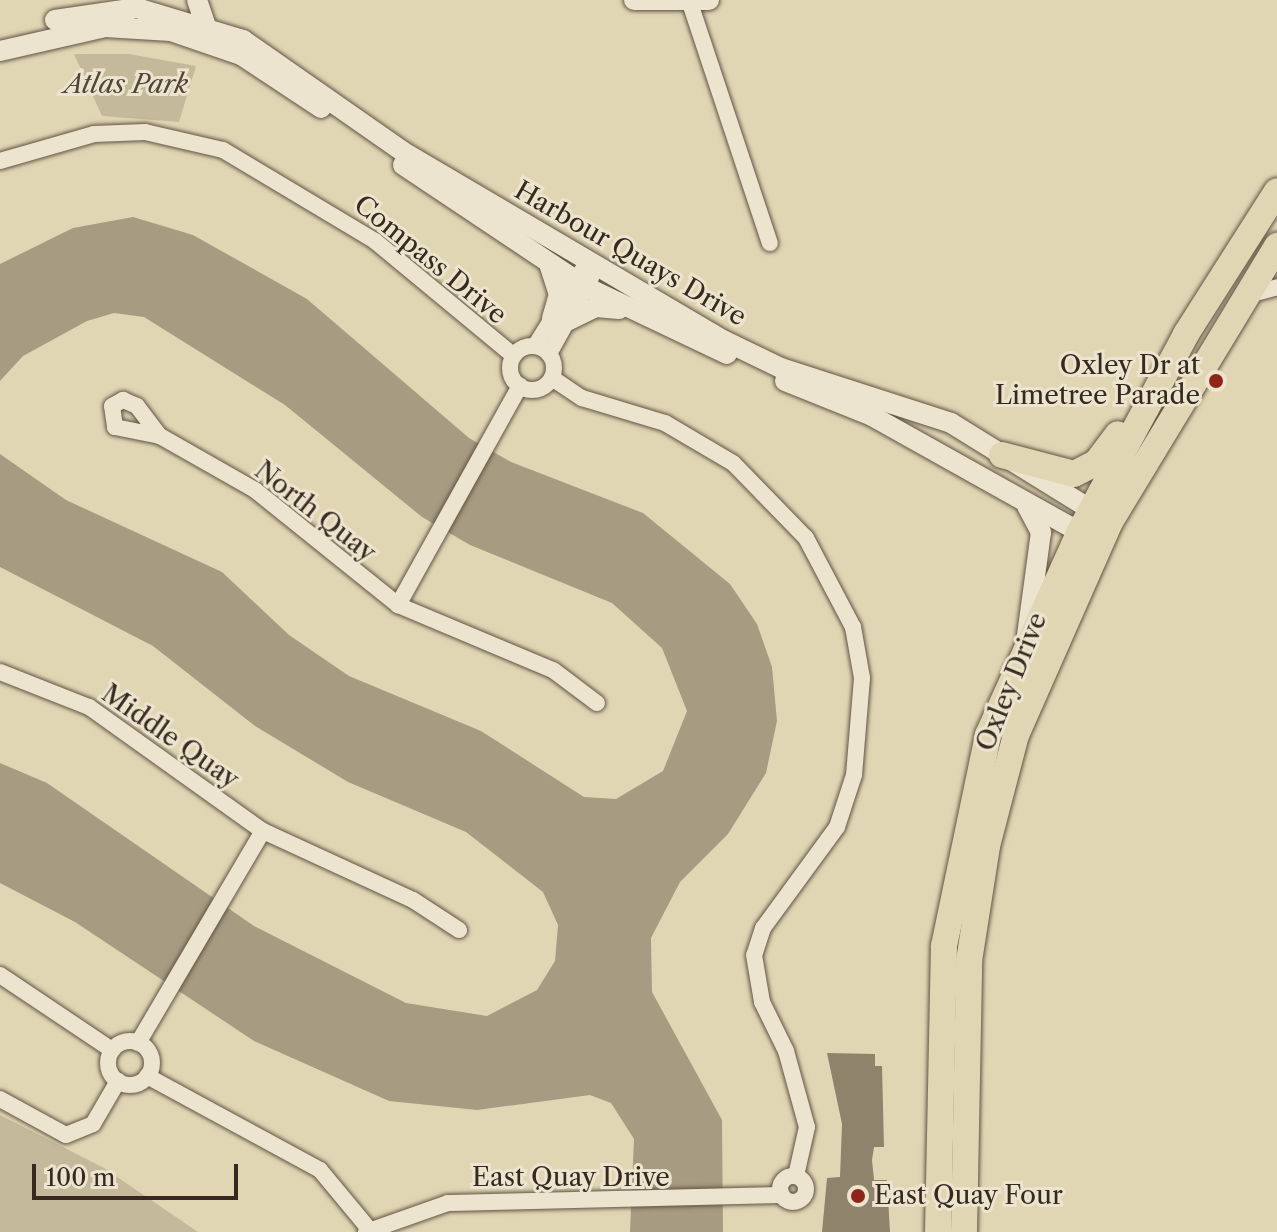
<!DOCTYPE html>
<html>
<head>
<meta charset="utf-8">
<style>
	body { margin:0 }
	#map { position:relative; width:1277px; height:1232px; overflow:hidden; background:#e1d6b4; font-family:"Libre Caslon Text",serif }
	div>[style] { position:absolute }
	.green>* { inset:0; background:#c4b99a }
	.water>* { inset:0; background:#a79b81 }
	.building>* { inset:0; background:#8f836c }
	.roads { filter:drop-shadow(0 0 2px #615444) drop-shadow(0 0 2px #615444) }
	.minor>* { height:16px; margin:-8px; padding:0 8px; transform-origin:8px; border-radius:8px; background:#ece4ce }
	.minor>.ring { margin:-8px; padding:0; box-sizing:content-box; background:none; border:16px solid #ece4ce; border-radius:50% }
	.tertiary>* { height:20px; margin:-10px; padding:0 10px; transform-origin:10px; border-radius:10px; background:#ece4ce }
	.primary>* { height:26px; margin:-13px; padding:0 13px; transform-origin:13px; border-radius:13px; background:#e1d6b4 }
	.dots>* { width:22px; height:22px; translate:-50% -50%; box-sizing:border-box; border:4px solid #ece4ce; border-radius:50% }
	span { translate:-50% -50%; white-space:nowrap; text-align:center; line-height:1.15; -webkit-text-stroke:6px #ece4ce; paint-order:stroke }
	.park-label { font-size:26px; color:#524637; font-style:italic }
	.street-label { font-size:26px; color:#36291e }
	.poi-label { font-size:26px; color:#36291e }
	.right { translate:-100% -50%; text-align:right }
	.left { translate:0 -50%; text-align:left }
	.scale { position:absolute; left:32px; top:1164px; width:206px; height:36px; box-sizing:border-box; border:4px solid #36291e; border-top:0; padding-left:10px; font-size:24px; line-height:28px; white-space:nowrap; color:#36291e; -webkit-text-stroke:6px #ece4ce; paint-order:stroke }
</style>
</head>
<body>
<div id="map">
	<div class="green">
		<i style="clip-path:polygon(74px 54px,129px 54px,196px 66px,179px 122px,102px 116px)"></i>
		<i style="clip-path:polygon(0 1115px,104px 1168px,198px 1232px,0 1232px)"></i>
	</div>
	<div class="water">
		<i style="clip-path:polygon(133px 217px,193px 235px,307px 299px,469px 438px,511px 462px,643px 513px,730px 584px,757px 624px,772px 667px,777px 721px,766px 773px,728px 834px,680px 882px,651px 938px,652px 992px,722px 1120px,723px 1232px,630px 1232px,634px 1139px,611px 1103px,590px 1095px,477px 1110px,389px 1101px,254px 1041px,75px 922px,0 883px,0 763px,47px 783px,254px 926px,406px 1003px,487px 1016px,537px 990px,555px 961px,558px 925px,543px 892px,466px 832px,348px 782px,255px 726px,153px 646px,0 567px,0 454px,66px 500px,222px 572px,289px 635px,349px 676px,481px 731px,584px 797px,616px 799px,663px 771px,687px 711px,662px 648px,612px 603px,470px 545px,422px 517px,285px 405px,144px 317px,114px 313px,87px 321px,23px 356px,0 381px,0 264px,73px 228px)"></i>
	</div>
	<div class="building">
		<i style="clip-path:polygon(827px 1053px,875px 1054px,875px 1066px,882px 1066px,884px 1147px,874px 1147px,872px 1160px,874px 1180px,887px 1180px,890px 1232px,822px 1232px,827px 1178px,840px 1177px,842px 1124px)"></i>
	</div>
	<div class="roads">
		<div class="minor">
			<i style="left:690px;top:3px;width:253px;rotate:71.6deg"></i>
			<i style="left:0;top:161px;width:98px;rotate:-16deg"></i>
			<i style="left:94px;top:134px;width:51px;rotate:-2.2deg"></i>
			<i style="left:145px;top:132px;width:80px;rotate:13deg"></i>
			<i style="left:223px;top:150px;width:177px;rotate:30.9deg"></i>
			<i style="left:375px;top:241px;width:180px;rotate:39.6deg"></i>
			<i style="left:1248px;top:295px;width:30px;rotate:-15deg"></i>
			<i style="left:535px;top:346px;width:100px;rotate:-58.1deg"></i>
			<i class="ring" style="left:510px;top:346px;width:28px;height:28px"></i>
			<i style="left:549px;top:354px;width:87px;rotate:-61.1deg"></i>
			<i style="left:552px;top:378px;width:36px;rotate:34deg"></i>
			<i style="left:582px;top:398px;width:87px;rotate:16.8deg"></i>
			<i style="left:665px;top:423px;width:79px;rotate:30.5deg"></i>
			<i style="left:733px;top:463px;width:105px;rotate:45.8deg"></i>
			<i style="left:806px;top:538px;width:101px;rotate:62.2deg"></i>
			<i style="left:853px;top:627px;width:52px;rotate:80deg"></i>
			<i style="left:862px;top:678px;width:97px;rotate:94.7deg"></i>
			<i style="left:854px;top:775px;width:55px;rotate:108.1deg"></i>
			<i style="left:837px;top:827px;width:125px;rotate:126.2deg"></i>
			<i style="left:763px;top:928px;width:28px;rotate:108deg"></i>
			<i style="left:754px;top:955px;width:48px;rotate:80.3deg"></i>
			<i style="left:762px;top:1002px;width:55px;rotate:63.9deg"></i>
			<i style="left:786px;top:1051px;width:79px;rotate:74.6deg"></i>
			<i style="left:807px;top:1127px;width:50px;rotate:102.7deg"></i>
			<i style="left:160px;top:436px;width:46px;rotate:-168.7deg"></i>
			<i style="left:115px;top:427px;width:21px;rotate:-98deg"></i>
			<i style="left:112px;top:406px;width:13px;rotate:-29deg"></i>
			<i style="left:123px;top:400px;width:15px;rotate:23deg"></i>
			<i style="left:137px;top:406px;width:38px;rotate:53deg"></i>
			<i style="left:160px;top:436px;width:109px;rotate:29.6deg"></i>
			<i style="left:255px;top:490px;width:184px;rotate:38.8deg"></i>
			<i style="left:398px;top:605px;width:168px;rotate:22.8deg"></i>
			<i style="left:553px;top:670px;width:55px;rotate:36.9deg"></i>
			<i style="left:398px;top:605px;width:251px;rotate:-60.9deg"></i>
			<i style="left:0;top:672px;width:96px;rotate:21.5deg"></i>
			<i style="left:89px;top:707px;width:214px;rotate:35.5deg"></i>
			<i style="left:263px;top:831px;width:165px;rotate:24.7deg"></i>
			<i style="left:413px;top:900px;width:55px;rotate:33.1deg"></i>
			<i style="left:0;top:975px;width:135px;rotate:33.8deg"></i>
			<i class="ring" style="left:108px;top:1041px;width:28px;height:28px"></i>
			<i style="left:138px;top:1043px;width:246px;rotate:-59.5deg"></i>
			<i style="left:147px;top:1076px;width:197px;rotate:28.5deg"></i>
			<i style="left:320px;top:1170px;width:77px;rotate:50.3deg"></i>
			<i style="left:0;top:1099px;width:75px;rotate:28.6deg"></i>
			<i style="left:66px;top:1135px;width:29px;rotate:-22deg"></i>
			<i style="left:93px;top:1124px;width:50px;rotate:-59.8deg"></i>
			<i class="ring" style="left:780px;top:1176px;width:10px;height:10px"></i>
			<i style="left:366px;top:1232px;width:87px;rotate:-19.5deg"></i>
			<i style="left:448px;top:1203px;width:334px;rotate:-1.4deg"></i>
		</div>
		<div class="tertiary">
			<i style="left:197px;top:0;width:28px;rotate:71deg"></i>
			<i style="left:634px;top:0;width:75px"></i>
			<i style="left:147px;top:14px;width:29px;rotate:35deg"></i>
			<i style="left:171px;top:31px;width:74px;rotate:18.9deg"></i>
			<i style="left:241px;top:55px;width:96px;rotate:33.5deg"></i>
			<i style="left:55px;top:20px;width:83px;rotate:-8.3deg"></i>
			<i style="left:137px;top:8px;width:111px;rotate:16.8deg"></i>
			<i style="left:243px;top:40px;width:194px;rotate:34.9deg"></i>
			<i style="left:402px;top:151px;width:375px;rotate:30.5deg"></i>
			<i style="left:725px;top:341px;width:62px;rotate:25.7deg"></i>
			<i style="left:781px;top:368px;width:179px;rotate:17.9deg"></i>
			<i style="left:951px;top:423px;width:180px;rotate:31.8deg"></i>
			<i style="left:105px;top:27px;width:66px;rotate:3.5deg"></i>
			<i style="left:0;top:51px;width:108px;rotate:-12.9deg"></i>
			<i style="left:105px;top:27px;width:22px;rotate:-30deg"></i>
			<i style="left:403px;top:165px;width:220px;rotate:33.7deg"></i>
			<i style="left:586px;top:287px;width:156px;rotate:25.4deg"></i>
			<i style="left:549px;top:264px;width:32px;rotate:72deg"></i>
			<i style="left:559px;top:294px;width:26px;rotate:106deg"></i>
			<i style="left:567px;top:321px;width:32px;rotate:-26deg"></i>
			<i style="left:596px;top:307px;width:23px;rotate:5deg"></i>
			<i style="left:785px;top:381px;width:94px;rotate:21.9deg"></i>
			<i style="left:872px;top:416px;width:250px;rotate:29.2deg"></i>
			<i style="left:1027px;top:506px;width:30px;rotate:62deg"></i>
			<i style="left:1041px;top:532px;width:105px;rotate:97.7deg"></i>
		</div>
		<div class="primary">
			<i style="left:1002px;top:455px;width:74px;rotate:14.8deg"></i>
			<i style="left:1074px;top:474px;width:25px;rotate:-27deg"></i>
			<i style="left:1096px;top:463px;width:36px;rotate:-53deg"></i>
			<i style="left:938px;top:1232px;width:286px;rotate:-88.8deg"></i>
			<i style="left:944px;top:946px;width:216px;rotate:-78.2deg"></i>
			<i style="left:988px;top:735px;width:222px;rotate:-65.7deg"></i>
			<i style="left:1079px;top:533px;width:226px;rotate:-61.7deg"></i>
			<i style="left:1186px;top:334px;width:169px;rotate:-57.5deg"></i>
			<i style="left:964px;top:1232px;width:271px;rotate:-88.9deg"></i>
			<i style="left:969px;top:961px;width:116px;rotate:-81.1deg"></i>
			<i style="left:987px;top:846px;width:115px;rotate:-75.4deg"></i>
			<i style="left:1016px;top:735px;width:233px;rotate:-66.2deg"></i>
			<i style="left:1110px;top:522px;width:323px;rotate:-58.8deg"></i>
		</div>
	</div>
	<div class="dots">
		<i style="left:1216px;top:381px;background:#8f2418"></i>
		<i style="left:858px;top:1196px;background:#8f2418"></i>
	</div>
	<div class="park-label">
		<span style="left:126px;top:85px">Atlas Park</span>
	</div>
	<div class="street-label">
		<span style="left:630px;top:254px;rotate:30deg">Harbour Quays Drive</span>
		<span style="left:430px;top:260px;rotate:39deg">Compass Drive</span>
		<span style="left:315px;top:512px;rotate:38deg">North Quay</span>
		<span style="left:1012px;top:682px;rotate:-68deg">Oxley Drive</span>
		<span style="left:170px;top:737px;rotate:35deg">Middle Quay</span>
		<span style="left:571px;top:1178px">East Quay Drive</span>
	</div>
	<div class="poi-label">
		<span class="right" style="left:1200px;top:381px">Oxley Dr at<br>Limetree Parade</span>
		<span class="left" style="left:874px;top:1196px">East Quay Four</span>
	</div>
	<div class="scale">100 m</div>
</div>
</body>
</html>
